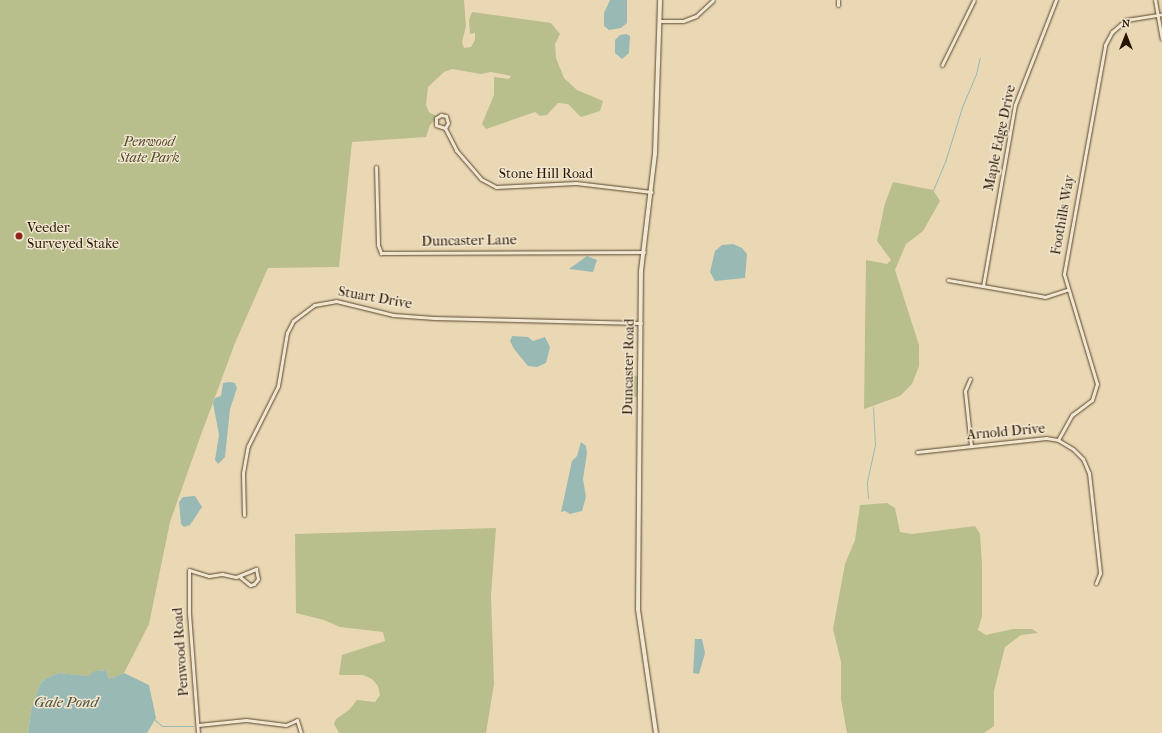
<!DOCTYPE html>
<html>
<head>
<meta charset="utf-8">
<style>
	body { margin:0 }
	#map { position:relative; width:1162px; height:733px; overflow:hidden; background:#ead8b5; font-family:"IM FELL French Canon",serif }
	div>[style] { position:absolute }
	.green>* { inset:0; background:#b8be8c }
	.water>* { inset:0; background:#99b9b4 }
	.stream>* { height:1px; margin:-0.5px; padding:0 0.5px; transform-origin:0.5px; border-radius:0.5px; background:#99b9b4 }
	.roads { filter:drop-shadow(0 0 1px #58462d) drop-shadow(0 0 1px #58462d) }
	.minor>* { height:3px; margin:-1.5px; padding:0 1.5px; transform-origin:1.5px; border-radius:1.5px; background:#f1e6cf }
	.tertiary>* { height:4px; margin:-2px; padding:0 2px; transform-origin:2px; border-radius:2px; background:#f1e6cf }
	.dots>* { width:11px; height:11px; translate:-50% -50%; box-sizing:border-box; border:2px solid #f1e6cf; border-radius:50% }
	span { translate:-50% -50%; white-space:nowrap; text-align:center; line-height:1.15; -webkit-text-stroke:3px #f1e6cf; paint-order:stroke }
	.street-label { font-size:14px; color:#271500 }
	.park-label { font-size:14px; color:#52482a; font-style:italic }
	.poi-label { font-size:14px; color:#271500 }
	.left { translate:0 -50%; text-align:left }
	.water-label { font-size:15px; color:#4f4e3f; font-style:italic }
	.north { position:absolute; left:1106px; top:16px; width:40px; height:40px; -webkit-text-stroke:3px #f1e6cf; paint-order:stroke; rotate:0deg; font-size:11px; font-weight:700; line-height:16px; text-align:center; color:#271500 }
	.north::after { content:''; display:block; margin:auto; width:14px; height:18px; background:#271500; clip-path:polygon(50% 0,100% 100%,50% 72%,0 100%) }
</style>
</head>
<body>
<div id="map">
	<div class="green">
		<i style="clip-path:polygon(0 0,464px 0,466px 26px,462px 42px,464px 48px,471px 47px,475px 40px,475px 33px,470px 34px,469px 20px,472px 12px,551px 23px,560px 34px,555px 44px,556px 58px,564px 78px,577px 90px,603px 101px,600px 111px,581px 117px,568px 104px,558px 103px,547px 115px,540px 116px,535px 112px,486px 129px,482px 124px,494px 95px,494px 77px,509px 79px,511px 76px,491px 72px,481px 74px,452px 69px,444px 72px,428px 87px,426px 105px,429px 112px,438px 117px,430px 125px,426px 137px,352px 142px,339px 267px,268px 268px,235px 343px,198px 443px,170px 522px,149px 624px,124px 673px,109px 679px,106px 670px,101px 670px,88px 676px,58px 673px,45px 679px,40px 684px,31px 710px,28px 733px,0 733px)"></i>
		<i style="clip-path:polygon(893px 182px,933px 190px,940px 201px,923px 231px,906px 244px,895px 270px,919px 345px,919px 366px,912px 384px,900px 396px,864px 409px,866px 260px,887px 264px,891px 260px,877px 241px,885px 203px)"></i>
		<i style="clip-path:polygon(630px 375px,638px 376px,637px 397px,629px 396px,625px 393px,625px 379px)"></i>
		<i style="clip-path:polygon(887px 503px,895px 508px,900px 532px,912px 534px,975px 526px,980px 534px,982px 564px,982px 616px,978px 630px,986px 635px,1013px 629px,1032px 629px,1038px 633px,1021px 635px,1005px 647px,994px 691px,994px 726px,984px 733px,847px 733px,841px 699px,841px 662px,833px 629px,845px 564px,855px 540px,860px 505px)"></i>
		<i style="clip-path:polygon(496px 528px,491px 595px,494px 684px,486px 733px,339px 733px,334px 724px,336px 719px,349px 710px,357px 700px,375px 702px,380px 695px,378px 686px,372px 679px,363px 675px,339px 675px,342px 655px,385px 641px,383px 632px,340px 627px,324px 620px,296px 613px,295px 534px)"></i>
	</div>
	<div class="water">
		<i style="clip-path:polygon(610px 0,627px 0,627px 23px,621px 28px,609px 30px,604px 26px,604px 13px)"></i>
		<i style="clip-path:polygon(626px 34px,630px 36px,629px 53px,622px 59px,615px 53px,615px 40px,620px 35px)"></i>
		<i style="clip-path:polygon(733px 244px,742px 248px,747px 254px,745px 278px,715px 281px,710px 272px,715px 251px,722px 245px)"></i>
		<i style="clip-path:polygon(587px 256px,597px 260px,593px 272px,569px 269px)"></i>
		<i style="clip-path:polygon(512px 336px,528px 337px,533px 341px,545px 337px,550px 347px,546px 363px,537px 367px,528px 366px,514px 349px,510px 341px)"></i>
		<i style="clip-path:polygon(229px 382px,235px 383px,237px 388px,230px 409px,225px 457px,218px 464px,215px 460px,219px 435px,213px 403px,215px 398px,221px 396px,223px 383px)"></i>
		<i style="clip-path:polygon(581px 442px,586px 446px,587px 453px,583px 479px,586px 497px,582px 511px,570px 514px,565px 511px,561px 512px,572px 461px,577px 456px)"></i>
		<i style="clip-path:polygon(195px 496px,202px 507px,190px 525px,184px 527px,181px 524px,179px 502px,183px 497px)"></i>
		<i style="clip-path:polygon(695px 639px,702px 639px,705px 653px,699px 674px,693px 673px)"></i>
		<i style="clip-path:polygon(106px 670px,109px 679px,124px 673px,149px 685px,156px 718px,147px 733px,28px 733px,31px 710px,40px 684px,45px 679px,58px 673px,88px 676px,95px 671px)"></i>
	</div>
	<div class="stream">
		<i style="left:933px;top:190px;width:30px;rotate:-67deg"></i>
		<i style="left:945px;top:162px;width:58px;rotate:-72.8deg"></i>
		<i style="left:962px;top:107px;width:36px;rotate:-67deg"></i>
		<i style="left:976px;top:74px;width:17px;rotate:-77deg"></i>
		<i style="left:868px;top:498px;width:16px;rotate:-94deg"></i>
		<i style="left:867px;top:482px;width:38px;rotate:-78deg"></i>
		<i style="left:875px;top:445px;width:38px;rotate:-93deg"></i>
		<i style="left:155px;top:720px;width:9px;rotate:41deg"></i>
		<i style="left:162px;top:726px;width:31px"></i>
	</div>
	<div class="roads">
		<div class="minor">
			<i style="left:1155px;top:0;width:39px;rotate:80deg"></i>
			<i style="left:838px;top:5px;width:5px;rotate:-90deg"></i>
			<i style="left:659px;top:21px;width:24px"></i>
			<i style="left:683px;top:21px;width:14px;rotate:-21deg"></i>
			<i style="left:696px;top:16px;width:23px;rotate:-43deg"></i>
			<i style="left:942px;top:65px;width:72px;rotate:-63.8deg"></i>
			<i style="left:445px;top:128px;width:9px;rotate:-162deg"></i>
			<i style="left:436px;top:125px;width:7px;rotate:-90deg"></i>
			<i style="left:436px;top:118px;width:6px;rotate:-31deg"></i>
			<i style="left:441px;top:115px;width:5px;rotate:11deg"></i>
			<i style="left:446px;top:116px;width:7px;rotate:74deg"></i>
			<i style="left:448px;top:123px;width:6px;rotate:121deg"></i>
			<i style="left:445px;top:128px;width:25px;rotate:63deg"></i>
			<i style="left:456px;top:150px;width:38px;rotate:49deg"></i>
			<i style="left:481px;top:179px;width:17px;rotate:28deg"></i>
			<i style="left:496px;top:187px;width:80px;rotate:-2.9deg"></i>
			<i style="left:576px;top:183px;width:76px;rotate:6.8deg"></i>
			<i style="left:376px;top:167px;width:78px;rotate:88.5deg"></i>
			<i style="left:378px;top:245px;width:9px;rotate:69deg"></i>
			<i style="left:381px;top:253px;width:263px;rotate:-0.2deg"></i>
			<i style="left:948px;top:280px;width:98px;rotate:9.9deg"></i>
			<i style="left:1045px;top:297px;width:23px;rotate:-18deg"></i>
			<i style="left:983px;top:286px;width:184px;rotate:-80deg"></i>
			<i style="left:1015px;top:105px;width:113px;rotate:-68.7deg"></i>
			<i style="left:970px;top:379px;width:13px;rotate:113deg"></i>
			<i style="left:965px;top:391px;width:55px;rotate:83.8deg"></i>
			<i style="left:1058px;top:440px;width:29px;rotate:-61deg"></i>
			<i style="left:1072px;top:415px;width:25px;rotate:-37deg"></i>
			<i style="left:1092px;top:400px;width:17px;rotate:-73deg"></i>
			<i style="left:1097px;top:384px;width:115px;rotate:-106.7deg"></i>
			<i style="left:1064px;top:274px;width:233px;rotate:-79.8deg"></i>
			<i style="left:1105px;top:45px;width:15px;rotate:-62deg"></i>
			<i style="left:1112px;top:32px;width:18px;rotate:-41deg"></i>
			<i style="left:1126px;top:20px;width:36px;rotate:-9deg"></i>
			<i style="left:917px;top:452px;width:130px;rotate:-6.2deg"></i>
			<i style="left:1046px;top:438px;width:12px;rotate:9deg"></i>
			<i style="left:1058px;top:440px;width:17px;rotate:31deg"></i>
			<i style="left:1073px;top:449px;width:14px;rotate:45deg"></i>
			<i style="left:1083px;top:459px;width:15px;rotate:67deg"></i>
			<i style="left:1089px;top:473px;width:101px;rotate:83.7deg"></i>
			<i style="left:1100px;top:573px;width:11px;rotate:112deg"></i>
			<i style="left:244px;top:515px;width:42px;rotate:-91.4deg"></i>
			<i style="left:243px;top:473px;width:27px;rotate:-80deg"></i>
			<i style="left:248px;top:446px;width:67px;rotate:-63.4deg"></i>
			<i style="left:278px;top:386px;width:54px;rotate:-80.4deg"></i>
			<i style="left:287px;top:333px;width:13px;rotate:-63deg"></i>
			<i style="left:293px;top:321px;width:26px;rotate:-37deg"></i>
			<i style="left:314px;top:305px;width:22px;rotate:-10deg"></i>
			<i style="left:336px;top:301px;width:59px;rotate:13.8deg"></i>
			<i style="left:393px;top:315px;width:41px;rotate:4.2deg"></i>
			<i style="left:434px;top:318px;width:207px;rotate:1.4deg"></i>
			<i style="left:198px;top:725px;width:48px;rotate:-5.9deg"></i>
			<i style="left:246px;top:720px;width:40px;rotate:7.1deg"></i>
			<i style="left:286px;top:725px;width:12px;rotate:-24deg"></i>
			<i style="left:297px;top:720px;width:14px;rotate:73deg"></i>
			<i style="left:198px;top:733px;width:121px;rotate:-94.3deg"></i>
			<i style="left:189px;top:612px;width:42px;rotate:-90deg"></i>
			<i style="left:189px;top:570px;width:21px;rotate:17deg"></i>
			<i style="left:209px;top:576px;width:13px;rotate:-9deg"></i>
			<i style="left:222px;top:574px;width:14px;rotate:12deg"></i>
			<i style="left:236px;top:577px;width:22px;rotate:-22deg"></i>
			<i style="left:256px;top:569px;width:10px;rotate:79deg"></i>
			<i style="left:258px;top:579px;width:6px;rotate:129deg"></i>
			<i style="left:254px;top:584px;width:4px;rotate:166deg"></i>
			<i style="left:250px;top:585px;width:14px;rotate:-141deg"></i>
		</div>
		<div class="tertiary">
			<i style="left:656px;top:733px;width:125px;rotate:-98.3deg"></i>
			<i style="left:638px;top:609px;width:338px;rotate:-89.5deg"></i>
			<i style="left:641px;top:271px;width:118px;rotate:-83.2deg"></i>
			<i style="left:655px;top:154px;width:154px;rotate:-88.1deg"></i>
		</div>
	</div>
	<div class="dots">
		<i style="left:19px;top:236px;background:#8f2418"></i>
	</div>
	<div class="street-label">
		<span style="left:1000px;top:138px;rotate:-78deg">Maple Edge Drive</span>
		<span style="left:546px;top:174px">Stone Hill Road</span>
		<span style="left:1063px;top:215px;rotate:-80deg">Foothills Way</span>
		<span style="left:469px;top:241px;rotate:-1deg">Duncaster Lane</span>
		<span style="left:375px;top:298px;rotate:10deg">Stuart Drive</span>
		<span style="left:629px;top:367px;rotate:-89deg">Duncaster Road</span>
		<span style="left:1006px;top:432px;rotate:-5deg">Arnold Drive</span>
		<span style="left:181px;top:652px;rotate:-94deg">Penwood Road</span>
	</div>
	<div class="park-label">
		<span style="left:149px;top:150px">Penwood<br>State Park</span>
	</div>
	<div class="poi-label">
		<span class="left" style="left:27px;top:236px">Veeder<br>Surveyed Stake</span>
	</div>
	<div class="water-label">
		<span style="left:66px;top:703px">Gale Pond</span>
	</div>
	<div class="north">N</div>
</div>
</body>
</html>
